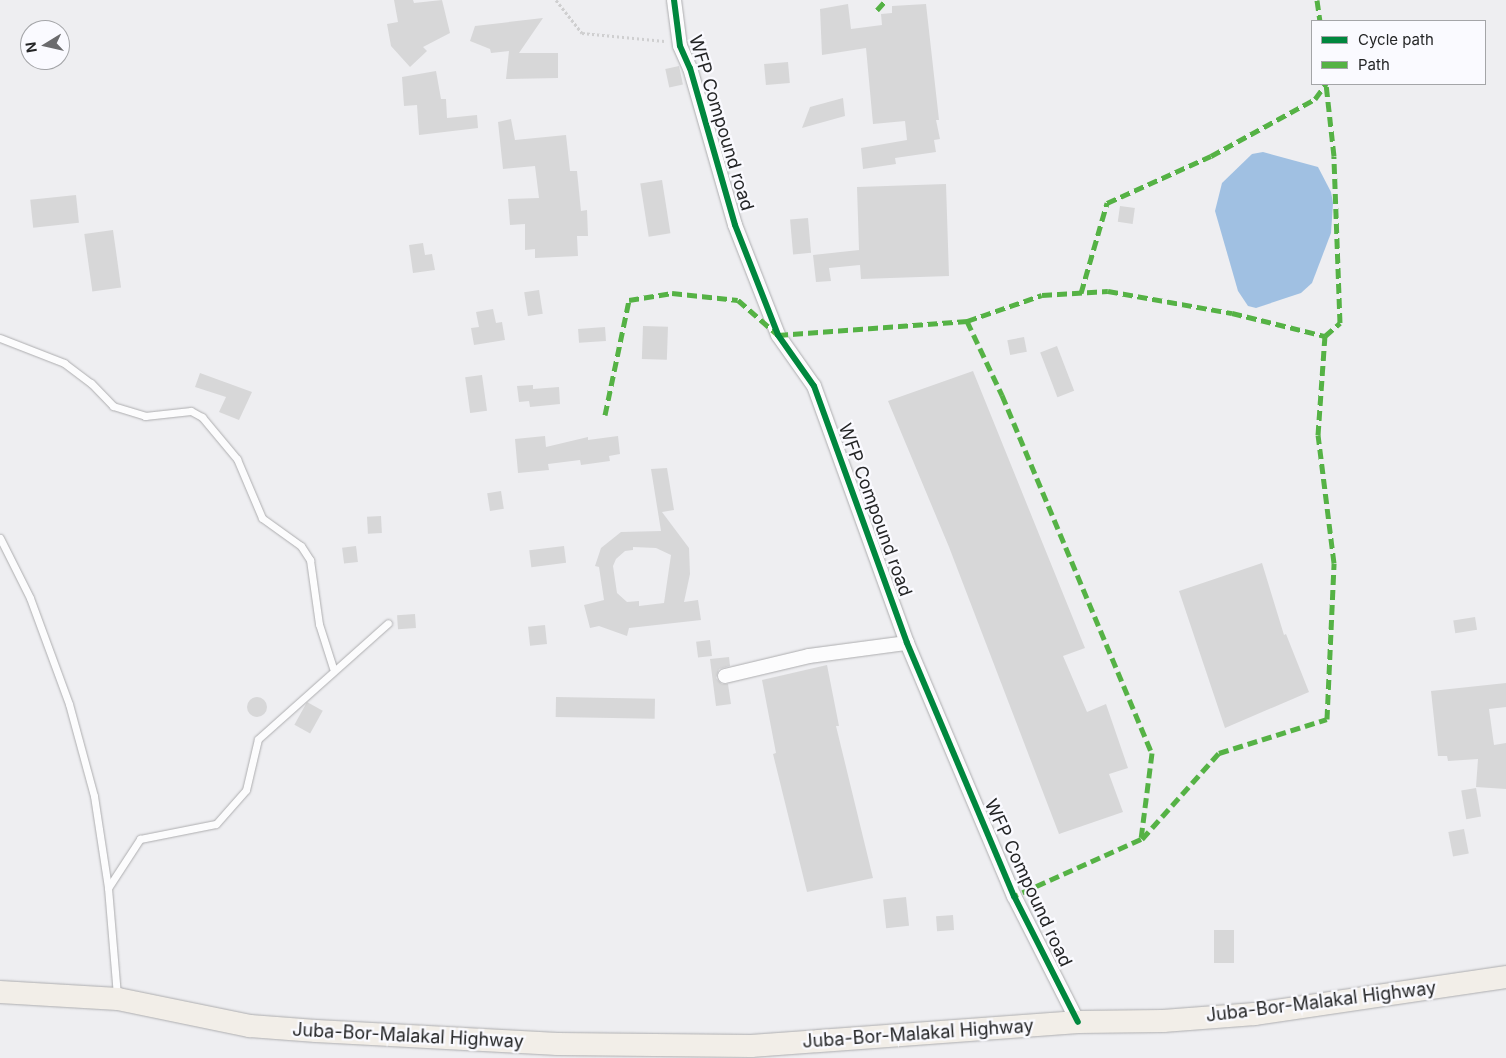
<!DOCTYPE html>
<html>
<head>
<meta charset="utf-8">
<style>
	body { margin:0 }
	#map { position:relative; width:1506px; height:1058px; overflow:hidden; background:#eeeef1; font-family:Inter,sans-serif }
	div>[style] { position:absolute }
	.water>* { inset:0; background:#a0c0e2 }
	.building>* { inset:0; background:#d7d7d8; transform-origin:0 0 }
	.round { border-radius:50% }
	.path>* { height:3px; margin-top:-1.5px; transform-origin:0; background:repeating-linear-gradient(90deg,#cfcfd0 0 2.5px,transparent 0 5px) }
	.roads { filter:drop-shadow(0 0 1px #adadaf) drop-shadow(0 0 1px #adadaf) }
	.service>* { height:7px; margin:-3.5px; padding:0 3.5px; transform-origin:3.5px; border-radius:3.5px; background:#fcfcfd }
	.minor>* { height:14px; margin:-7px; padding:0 7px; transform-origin:7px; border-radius:7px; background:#fcfcfd }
	.primary>* { height:22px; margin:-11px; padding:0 11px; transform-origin:11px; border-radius:11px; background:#f2eee8 }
	.quiet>* { height:5px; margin-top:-2.5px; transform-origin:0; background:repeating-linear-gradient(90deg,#55b245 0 10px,transparent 0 15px) }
	.cycleway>* { height:6px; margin:-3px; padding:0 3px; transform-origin:3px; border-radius:3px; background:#00873e }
	span { translate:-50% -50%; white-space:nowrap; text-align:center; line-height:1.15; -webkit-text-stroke:4.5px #fafaff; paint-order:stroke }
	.street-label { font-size:18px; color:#242526 }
	.legend { position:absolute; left:1311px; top:20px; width:175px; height:65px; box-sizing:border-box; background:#fafaff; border:1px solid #a4a5a8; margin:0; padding:6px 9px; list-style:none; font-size:15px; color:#242526 }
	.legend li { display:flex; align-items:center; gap:10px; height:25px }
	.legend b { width:25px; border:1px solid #a4a5a8 }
	.north { position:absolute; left:20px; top:20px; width:50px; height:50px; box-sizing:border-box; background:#fafaff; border:1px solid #a4a5a8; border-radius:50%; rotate:261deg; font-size:14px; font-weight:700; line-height:20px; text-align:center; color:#242526 }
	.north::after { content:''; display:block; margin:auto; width:18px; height:22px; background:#6b6b6d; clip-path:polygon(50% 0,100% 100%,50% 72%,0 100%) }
</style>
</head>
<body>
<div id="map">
	<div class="water">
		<i style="clip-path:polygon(1263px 152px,1318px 167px,1331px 192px,1333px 203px,1331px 233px,1312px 283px,1301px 293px,1256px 308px,1248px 306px,1238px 291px,1215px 211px,1222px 183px,1252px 154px)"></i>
	</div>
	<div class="building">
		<i style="clip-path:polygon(394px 0,413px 0,414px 3px,442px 0,450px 33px,423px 47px,427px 51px,410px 67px,391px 46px,387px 24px,398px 22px)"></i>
		<i style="clip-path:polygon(848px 4px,851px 29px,882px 25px,881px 14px,892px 13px,892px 6px,926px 4px,939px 120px,936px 120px,940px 139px,934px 140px,936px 152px,895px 158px,896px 164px,863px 169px,861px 148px,907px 140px,905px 121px,873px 124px,866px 48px,822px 55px,820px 9px)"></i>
		<i style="clip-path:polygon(543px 18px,519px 53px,558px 53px,558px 78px,506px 79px,509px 51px,491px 53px,490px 49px,470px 41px,475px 26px)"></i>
		<i style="left:788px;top:62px;width:21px;height:24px;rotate:85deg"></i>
		<i style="left:679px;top:66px;width:19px;height:14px;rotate:78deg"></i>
		<i style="clip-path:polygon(436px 71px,441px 99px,446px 99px,447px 118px,477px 115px,478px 128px,419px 135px,417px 105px,404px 106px,402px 77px)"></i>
		<i style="clip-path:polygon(843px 98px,845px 116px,802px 128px,810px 107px)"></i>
		<i style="clip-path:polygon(511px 119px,515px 140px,566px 135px,570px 171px,577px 171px,581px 211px,587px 210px,588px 236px,577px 236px,578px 256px,535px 258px,535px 249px,525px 250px,525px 224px,510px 225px,508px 199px,539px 198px,535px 166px,503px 169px,498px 122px)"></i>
		<i style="left:662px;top:180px;width:54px;height:22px;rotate:81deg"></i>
		<i style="clip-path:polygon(946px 184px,949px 276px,861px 279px,860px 265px,829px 268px,831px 281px,816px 282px,813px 255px,859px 250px,857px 187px)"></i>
		<i style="left:76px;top:195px;width:28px;height:46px;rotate:84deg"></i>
		<i style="left:1120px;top:206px;width:15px;height:16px;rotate:8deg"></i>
		<i style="left:808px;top:218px;width:35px;height:18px;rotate:85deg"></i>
		<i style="left:113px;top:230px;width:58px;height:29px;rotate:82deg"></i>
		<i style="clip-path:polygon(423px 243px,425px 255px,432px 254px,435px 270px,413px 273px,409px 245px)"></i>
		<i style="left:539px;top:290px;width:24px;height:15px;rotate:81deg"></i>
		<i style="clip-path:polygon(493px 309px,496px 323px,502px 322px,505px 340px,474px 345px,471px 328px,479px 327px,476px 312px)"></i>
		<i style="left:643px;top:326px;width:25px;height:33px;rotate:2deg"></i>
		<i style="left:605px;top:327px;width:14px;height:27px;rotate:86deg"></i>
		<i style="left:1024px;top:337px;width:15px;height:17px;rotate:79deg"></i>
		<i style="left:1057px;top:346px;width:48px;height:18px;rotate:69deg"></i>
		<i style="clip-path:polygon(973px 371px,1085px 648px,1063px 656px,1087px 712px,1106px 704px,1128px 768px,1109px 774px,1123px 812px,1059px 834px,949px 547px,888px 401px)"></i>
		<i style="clip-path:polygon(200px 373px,252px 392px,239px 420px,219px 412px,226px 397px,195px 387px)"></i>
		<i style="left:482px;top:375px;width:36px;height:17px;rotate:82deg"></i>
		<i style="clip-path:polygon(533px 385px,533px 389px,559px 387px,560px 404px,530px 407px,529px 401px,519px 402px,517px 386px)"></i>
		<i style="clip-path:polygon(545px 436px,546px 447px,588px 437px,588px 440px,618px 436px,620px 454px,609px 456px,610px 461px,581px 465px,580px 460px,548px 464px,549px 470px,518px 473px,515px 439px)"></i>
		<i style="clip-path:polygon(evenodd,667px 468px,674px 510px,662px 512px,689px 548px,690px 574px,684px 602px,698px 600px,701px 620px,629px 628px,627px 636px,599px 626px,590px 628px,584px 605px,604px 600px,599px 567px,595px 566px,601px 548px,621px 532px,661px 531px,651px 469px,667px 468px,633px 547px,656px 548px,671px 555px,664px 603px,639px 606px,639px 601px,627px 602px,617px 593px,613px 566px,616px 559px,625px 551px,633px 550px,633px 547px)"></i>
		<i style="left:501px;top:491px;width:18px;height:14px;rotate:81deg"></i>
		<i style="left:381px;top:516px;width:17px;height:14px;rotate:87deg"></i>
		<i style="left:356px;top:546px;width:16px;height:14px;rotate:83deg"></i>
		<i style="left:564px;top:546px;width:17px;height:35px;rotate:83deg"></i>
		<i style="clip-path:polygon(1262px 563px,1284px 635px,1286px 634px,1309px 692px,1225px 728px,1179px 591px)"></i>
		<i style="left:415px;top:614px;width:14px;height:18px;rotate:86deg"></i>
		<i style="left:1475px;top:617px;width:13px;height:22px;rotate:81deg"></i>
		<i style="left:545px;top:625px;width:19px;height:17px;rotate:84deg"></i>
		<i style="left:710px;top:640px;width:16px;height:14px;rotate:83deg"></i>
		<i style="clip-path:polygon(729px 657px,730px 666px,719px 669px,716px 678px,722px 684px,728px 684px,731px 704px,716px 706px,710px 659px)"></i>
		<i style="clip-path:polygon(827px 665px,839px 726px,836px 726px,873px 878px,807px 892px,773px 754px,776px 753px,762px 680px)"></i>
		<i style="clip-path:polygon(1506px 683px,1506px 707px,1489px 709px,1494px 745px,1506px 743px,1506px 789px,1476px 787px,1478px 759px,1448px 761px,1447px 756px,1438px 756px,1431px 691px)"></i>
		<i class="round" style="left:247px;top:697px;width:20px;height:20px"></i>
		<i style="left:556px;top:697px;width:99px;height:20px;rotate:1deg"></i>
		<i style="left:307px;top:702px;width:18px;height:26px;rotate:29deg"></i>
		<i style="left:1476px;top:788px;width:29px;height:15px;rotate:80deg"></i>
		<i style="left:1464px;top:829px;width:25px;height:16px;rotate:79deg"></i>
		<i style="left:906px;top:897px;width:29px;height:23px;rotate:84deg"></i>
		<i style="left:953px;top:915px;width:15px;height:17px;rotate:86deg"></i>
		<i style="left:1214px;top:930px;width:20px;height:33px"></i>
	</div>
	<div class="path">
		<i style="left:556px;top:0;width:42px;rotate:51.8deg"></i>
		<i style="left:582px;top:33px;width:83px;rotate:5.5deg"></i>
	</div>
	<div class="roads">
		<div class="service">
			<i style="left:0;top:338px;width:69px;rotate:21.3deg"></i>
			<i style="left:64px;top:363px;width:34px;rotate:37deg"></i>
			<i style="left:91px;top:383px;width:32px;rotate:46deg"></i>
			<i style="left:113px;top:406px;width:34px;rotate:17deg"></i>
			<i style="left:145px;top:416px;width:46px;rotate:-6.2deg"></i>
			<i style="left:191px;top:411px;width:13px;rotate:29deg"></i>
			<i style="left:202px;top:417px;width:55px;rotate:50.2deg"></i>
			<i style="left:237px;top:459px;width:64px;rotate:67deg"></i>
			<i style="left:262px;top:518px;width:48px;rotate:35.7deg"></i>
			<i style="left:301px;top:546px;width:17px;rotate:57deg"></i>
			<i style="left:310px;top:560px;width:65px;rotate:82deg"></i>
			<i style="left:319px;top:624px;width:46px;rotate:72.3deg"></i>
			<i style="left:0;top:538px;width:67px;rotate:63.4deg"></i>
			<i style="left:30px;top:598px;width:113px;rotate:69.8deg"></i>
			<i style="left:69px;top:704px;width:95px;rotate:74.8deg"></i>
			<i style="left:94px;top:796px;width:93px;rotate:81.3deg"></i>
			<i style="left:108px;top:888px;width:108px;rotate:85.2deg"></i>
			<i style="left:108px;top:888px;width:59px;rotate:-56.9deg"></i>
			<i style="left:140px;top:839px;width:77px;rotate:-11.2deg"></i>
			<i style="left:216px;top:824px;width:45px;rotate:-48.6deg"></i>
			<i style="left:246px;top:790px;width:52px;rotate:-76.8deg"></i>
			<i style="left:258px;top:739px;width:174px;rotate:-41.7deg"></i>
		</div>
		<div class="minor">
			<i style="left:674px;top:0;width:46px;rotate:82.6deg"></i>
			<i style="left:680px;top:46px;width:24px;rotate:66deg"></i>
			<i style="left:690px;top:68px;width:163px;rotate:74deg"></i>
			<i style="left:735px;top:225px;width:118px;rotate:68.6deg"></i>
			<i style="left:778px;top:335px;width:62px;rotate:54.8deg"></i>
			<i style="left:814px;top:386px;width:273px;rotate:70.1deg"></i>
			<i style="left:907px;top:643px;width:275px;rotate:67.1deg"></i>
			<i style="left:1014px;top:896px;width:141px;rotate:63.1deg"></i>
			<i style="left:725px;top:676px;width:86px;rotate:-13.4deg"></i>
			<i style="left:809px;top:656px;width:99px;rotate:-7.6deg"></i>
		</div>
		<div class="primary">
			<i style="left:0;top:992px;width:118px;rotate:3.4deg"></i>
			<i style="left:118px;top:999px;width:135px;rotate:11.6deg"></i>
			<i style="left:250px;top:1026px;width:66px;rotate:4.3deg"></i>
			<i style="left:316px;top:1031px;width:242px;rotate:3.1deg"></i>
			<i style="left:558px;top:1044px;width:193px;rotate:0.6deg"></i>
			<i style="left:751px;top:1046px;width:328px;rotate:-4.2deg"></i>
			<i style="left:1078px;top:1022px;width:85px;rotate:-0.7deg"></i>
			<i style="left:1163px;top:1021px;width:92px;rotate:-4.4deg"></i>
			<i style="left:1255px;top:1014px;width:254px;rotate:-8.4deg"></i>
		</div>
	</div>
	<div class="quiet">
		<i style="left:1317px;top:0;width:21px;rotate:82deg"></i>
		<i style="left:877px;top:10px;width:13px;rotate:-48deg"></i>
		<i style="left:1081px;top:293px;width:94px;rotate:-73.9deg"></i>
		<i style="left:1107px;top:203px;width:114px;rotate:-24.3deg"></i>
		<i style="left:1211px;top:156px;width:119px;rotate:-28.7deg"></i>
		<i style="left:1315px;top:99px;width:19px;rotate:-54deg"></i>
		<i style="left:967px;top:321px;width:79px;rotate:-19.1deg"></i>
		<i style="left:1042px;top:295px;width:66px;rotate:-3.5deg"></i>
		<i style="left:1108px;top:291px;width:126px;rotate:10.1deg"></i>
		<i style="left:1232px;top:313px;width:96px;rotate:13.9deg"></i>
		<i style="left:605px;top:415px;width:117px;rotate:-78.2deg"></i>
		<i style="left:629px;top:300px;width:44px;rotate:-9.2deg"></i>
		<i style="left:672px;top:293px;width:66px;rotate:6.1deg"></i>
		<i style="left:738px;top:300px;width:53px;rotate:41.2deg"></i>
		<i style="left:778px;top:335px;width:190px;rotate:-4.2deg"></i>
		<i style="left:967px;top:321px;width:82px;rotate:64.7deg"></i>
		<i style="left:1002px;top:395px;width:388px;rotate:67.3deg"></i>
		<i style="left:1152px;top:753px;width:87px;rotate:97.3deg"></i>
		<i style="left:1141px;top:839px;width:139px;rotate:155.8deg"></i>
		<i style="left:1142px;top:839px;width:115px;rotate:-48.2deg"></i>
		<i style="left:1219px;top:753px;width:113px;rotate:-17.5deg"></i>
		<i style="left:1327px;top:719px;width:156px;rotate:-87.4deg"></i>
		<i style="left:1334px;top:563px;width:129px;rotate:-97.1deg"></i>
		<i style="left:1318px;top:435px;width:99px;rotate:-86deg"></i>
		<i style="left:1325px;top:336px;width:20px;rotate:-41deg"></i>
		<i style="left:1340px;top:323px;width:167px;rotate:-92.1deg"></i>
		<i style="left:1334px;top:156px;width:72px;rotate:-96.3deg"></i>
	</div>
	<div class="cycleway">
		<i style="left:674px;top:0;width:46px;rotate:82.6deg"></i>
		<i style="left:680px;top:46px;width:24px;rotate:66deg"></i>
		<i style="left:690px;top:68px;width:163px;rotate:74deg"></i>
		<i style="left:735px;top:225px;width:118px;rotate:68.6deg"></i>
		<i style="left:778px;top:335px;width:62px;rotate:54.8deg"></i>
		<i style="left:814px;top:386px;width:273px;rotate:70.1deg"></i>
		<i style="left:907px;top:643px;width:275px;rotate:67.1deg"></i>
		<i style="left:1014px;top:896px;width:141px;rotate:63.1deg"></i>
	</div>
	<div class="street-label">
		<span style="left:721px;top:123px;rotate:73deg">WFP Compound road</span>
		<span style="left:875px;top:510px;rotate:70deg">WFP Compound road</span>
		<span style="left:1028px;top:883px;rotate:65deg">WFP Compound road</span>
		<span style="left:1321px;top:1002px;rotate:-7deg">Juba-Bor-Malakal Highway</span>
		<span style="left:918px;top:1034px;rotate:-4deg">Juba-Bor-Malakal Highway</span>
		<span style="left:408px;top:1036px;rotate:3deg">Juba-Bor-Malakal Highway</span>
	</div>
	<ul class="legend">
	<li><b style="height:6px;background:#00873e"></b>Cycle path</li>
	<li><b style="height:6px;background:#55b245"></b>Path</li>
	</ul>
	<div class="north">N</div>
</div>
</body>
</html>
